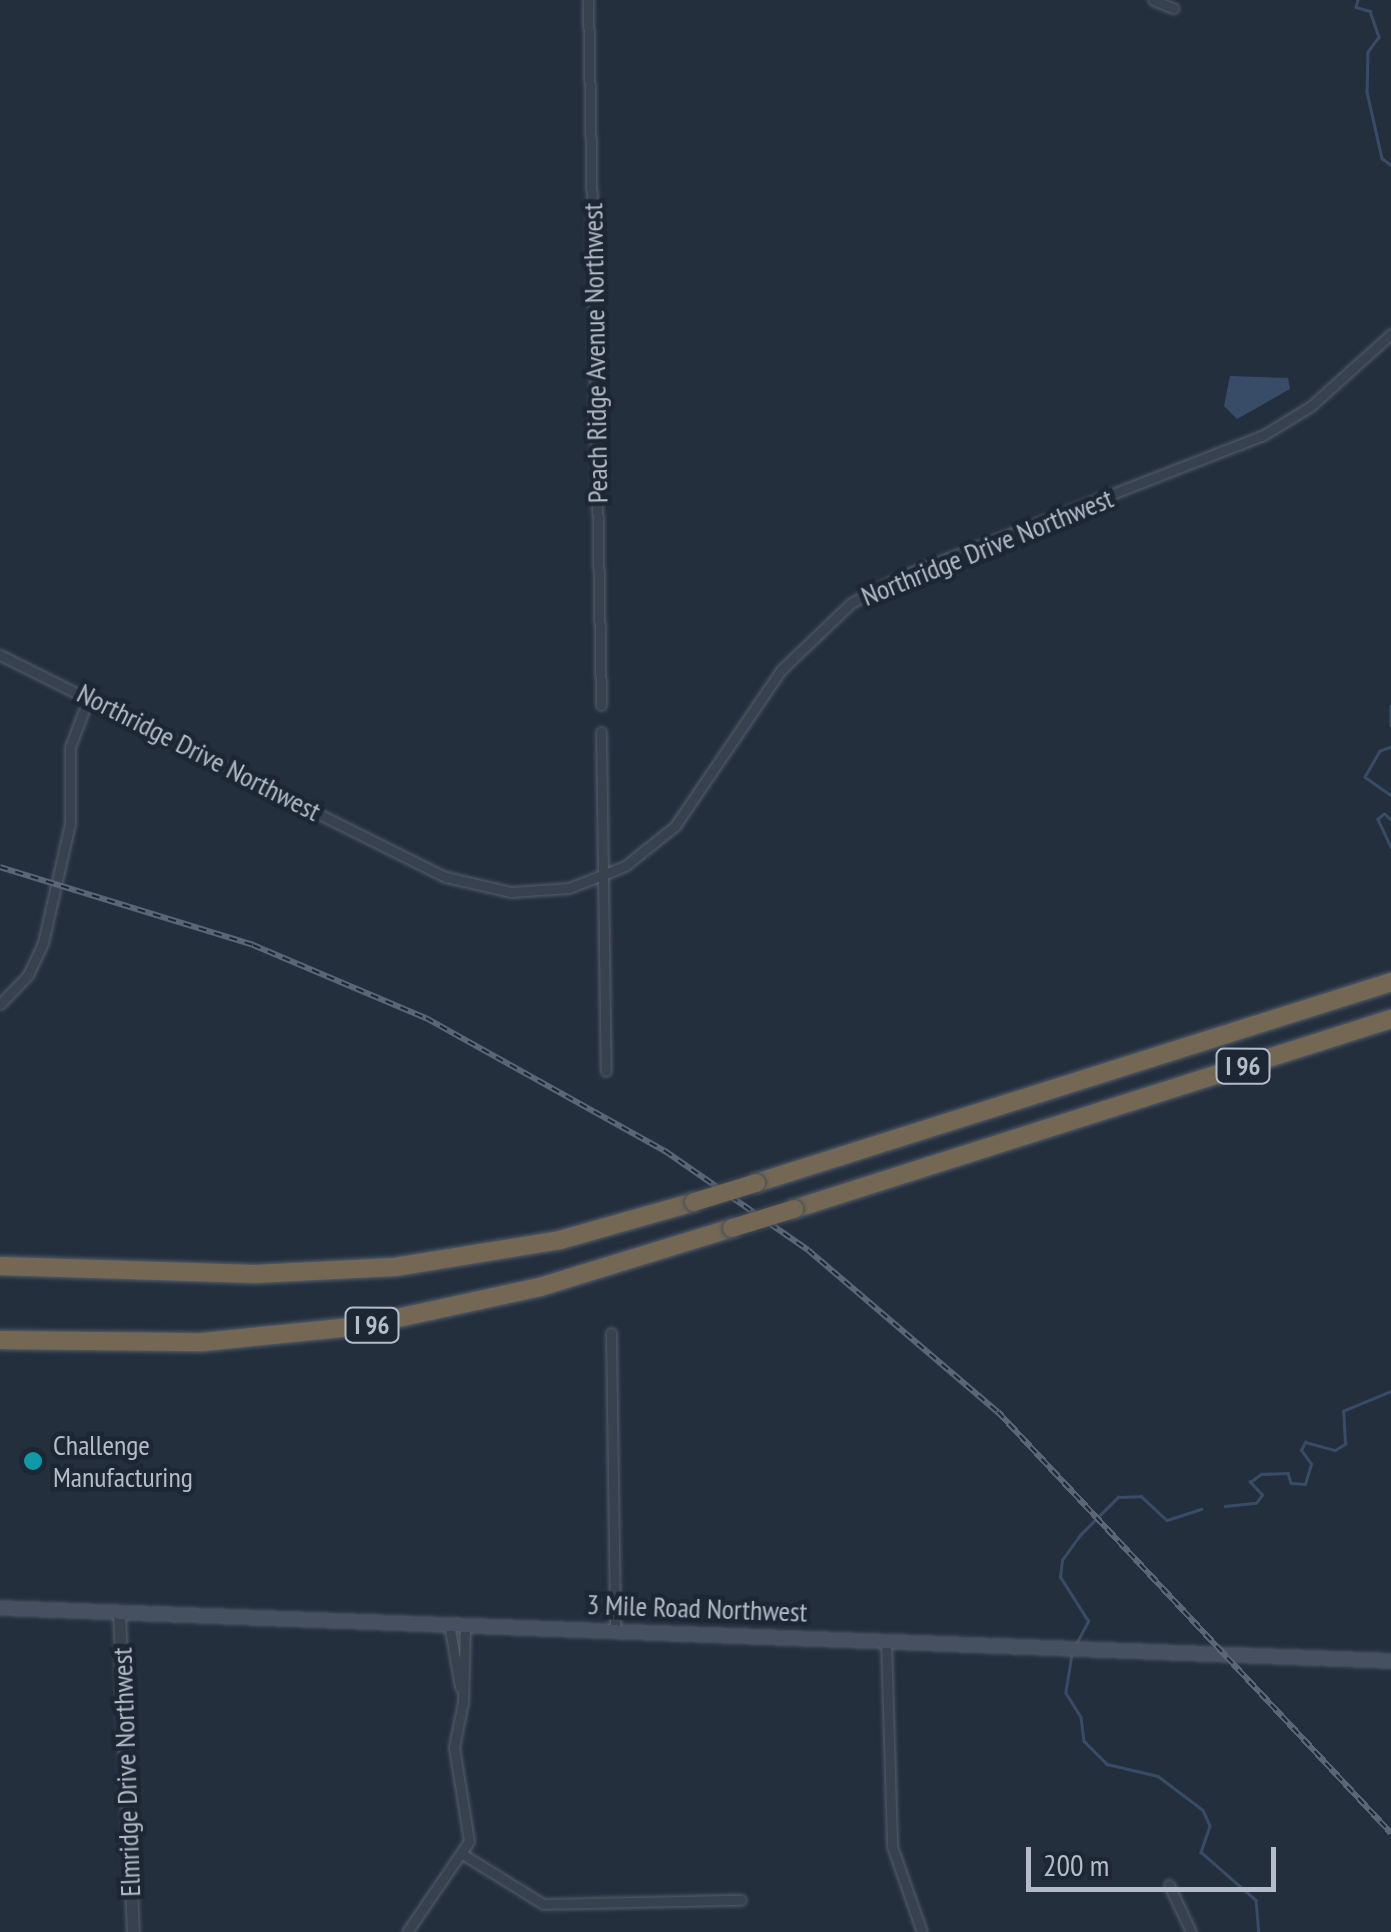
<!DOCTYPE html>
<html>
<head>
<meta charset="utf-8">
<style>
	body { margin:0 }
	#map { position:relative; width:1391px; height:1932px; overflow:hidden; background:#242f3e; font-family:"PT Sans Narrow",sans-serif }
	div>[style] { position:absolute }
	.water>* { inset:0; background:#394c67 }
	.stream>* { height:2.5px; margin:-1.25px; padding:0 1.25px; transform-origin:1.25px; border-radius:1.25px; background:#394c67 }
	.roads { filter:drop-shadow(0 0 2px #565f6c) drop-shadow(0 0 2px #565f6c) }
	.minor>* { height:9px; margin:-4.5px; padding:0 4.5px; transform-origin:4.5px; border-radius:4.5px; background:#38414e }
	.tertiary>* { height:11px; margin:-5.5px; padding:0 5.5px; transform-origin:5.5px; border-radius:5.5px; background:#38414e }
	.secondary>* { height:12px; margin:-6px; padding:0 6px; transform-origin:6px; border-radius:6px; background:#465061 }
	.motorway>* { height:18px; margin:-9px; padding:0 9px; transform-origin:9px; border-radius:9px; background:#746855 }
	.rail>* { height:6px; margin-top:-3px; transform-origin:0; background:repeating-linear-gradient(90deg,#1d2633 0 8px,#5a6575 0 16px); box-sizing:border-box; border-block:2px solid #5a6575 }
	.bridges { filter:drop-shadow(0 0 2px #434c59) drop-shadow(0 0 2px #434c59) }
	.motorway-bridge>* { height:18px; margin:-9px; padding:0 9px; transform-origin:9px; border-radius:9px; background:#746855 }
	.dots>* { width:28px; height:28px; translate:-50% -50%; box-sizing:border-box; border:5px solid #1d2633; border-radius:50% }
	span { translate:-50% -50%; white-space:nowrap; text-align:center; line-height:1.15; -webkit-text-stroke:9px #1d2633; paint-order:stroke }
	.shield-label span { padding:2px 8px; background:#1d2633; border:2px solid; border-radius:8px; -webkit-text-stroke-width:0 }
	.shield-label { font-size:25px; color:#b4bcc9; font-weight:700 }
	.street-label { font-size:28px; color:#b4bcc9 }
	.poi-label { font-size:28px; color:#b4bcc9 }
	.left { translate:0 -50%; text-align:left }
	.scale { position:absolute; left:1026px; top:1847px; width:250px; height:45px; box-sizing:border-box; border:5px solid #b4bcc9; border-top:0; padding-left:12px; font-size:30px; line-height:35px; white-space:nowrap; color:#b4bcc9; -webkit-text-stroke:8px #1d2633; paint-order:stroke }
</style>
</head>
<body>
<div id="map">
	<div class="water">
		<i style="clip-path:polygon(1230px 376px,1288px 378px,1290px 389px,1237px 419px,1224px 406px)"></i>
	</div>
	<div class="stream">
		<i style="left:1358px;top:0;width:7px;rotate:106deg"></i>
		<i style="left:1356px;top:7px;width:15px;rotate:16deg"></i>
		<i style="left:1370px;top:11px;width:28px;rotate:71deg"></i>
		<i style="left:1379px;top:37px;width:19px;rotate:126deg"></i>
		<i style="left:1368px;top:52px;width:40px;rotate:91.4deg"></i>
		<i style="left:1367px;top:92px;width:68px;rotate:77.2deg"></i>
		<i style="left:1382px;top:158px;width:11px;rotate:38deg"></i>
		<i style="left:1391px;top:706px;width:19px;rotate:90deg"></i>
		<i style="left:1391px;top:747px;width:12px;rotate:160deg"></i>
		<i style="left:1380px;top:751px;width:30px;rotate:120deg"></i>
		<i style="left:1365px;top:777px;width:32px;rotate:35deg"></i>
		<i style="left:1391px;top:820px;width:9px;rotate:-139deg"></i>
		<i style="left:1384px;top:814px;width:8px;rotate:140deg"></i>
		<i style="left:1378px;top:819px;width:31px;rotate:65deg"></i>
		<i style="left:1225px;top:1506px;width:31px;rotate:-6deg"></i>
		<i style="left:1256px;top:1503px;width:10px;rotate:-53deg"></i>
		<i style="left:1262px;top:1495px;width:18px;rotate:-133deg"></i>
		<i style="left:1250px;top:1482px;width:14px;rotate:-36deg"></i>
		<i style="left:1261px;top:1474px;width:27px;rotate:-2deg"></i>
		<i style="left:1288px;top:1473px;width:10px;rotate:73deg"></i>
		<i style="left:1291px;top:1483px;width:14px;rotate:4deg"></i>
		<i style="left:1305px;top:1484px;width:21px;rotate:-73deg"></i>
		<i style="left:1311px;top:1464px;width:17px;rotate:-126deg"></i>
		<i style="left:1301px;top:1450px;width:9px;rotate:-63deg"></i>
		<i style="left:1305px;top:1442px;width:31px;rotate:15deg"></i>
		<i style="left:1335px;top:1450px;width:12px;rotate:-31deg"></i>
		<i style="left:1345px;top:1444px;width:33px;rotate:-93deg"></i>
		<i style="left:1343px;top:1411px;width:52px;rotate:-22.6deg"></i>
		<i style="left:1077px;top:1642px;width:24px;rotate:-62deg"></i>
		<i style="left:1088px;top:1621px;width:52px;rotate:-122.5deg"></i>
		<i style="left:1060px;top:1577px;width:17px;rotate:-83deg"></i>
		<i style="left:1062px;top:1560px;width:31px;rotate:-54deg"></i>
		<i style="left:1080px;top:1535px;width:54px;rotate:-45deg"></i>
		<i style="left:1118px;top:1497px;width:23px;rotate:-2deg"></i>
		<i style="left:1141px;top:1496px;width:35px;rotate:43deg"></i>
		<i style="left:1167px;top:1520px;width:36px;rotate:-18deg"></i>
		<i style="left:1072px;top:1654px;width:39px;rotate:99deg"></i>
		<i style="left:1066px;top:1693px;width:28px;rotate:58deg"></i>
		<i style="left:1081px;top:1717px;width:24px;rotate:83deg"></i>
		<i style="left:1084px;top:1741px;width:33px;rotate:45deg"></i>
		<i style="left:1107px;top:1764px;width:52px;rotate:13.2deg"></i>
		<i style="left:1158px;top:1776px;width:56px;rotate:37.1deg"></i>
		<i style="left:1203px;top:1810px;width:17px;rotate:66deg"></i>
		<i style="left:1210px;top:1826px;width:28px;rotate:109deg"></i>
		<i style="left:1201px;top:1852px;width:73px;rotate:41.1deg"></i>
		<i style="left:1256px;top:1900px;width:32px;rotate:85deg"></i>
	</div>
	<div class="roads">
		<div class="minor">
			<i style="left:588px;top:0;width:705px;rotate:88.94deg"></i>
			<i style="left:1153px;top:0;width:22px;rotate:22deg"></i>
			<i style="left:0;top:655px;width:498px;rotate:26.5deg"></i>
			<i style="left:446px;top:877px;width:67px;rotate:13deg"></i>
			<i style="left:511px;top:892px;width:58px;rotate:-3.9deg"></i>
			<i style="left:569px;top:888px;width:60px;rotate:-21.4deg"></i>
			<i style="left:625px;top:866px;width:64px;rotate:-38.7deg"></i>
			<i style="left:675px;top:826px;width:189px;rotate:-55.8deg"></i>
			<i style="left:781px;top:670px;width:97px;rotate:-43.7deg"></i>
			<i style="left:851px;top:603px;width:58px;rotate:-27.9deg"></i>
			<i style="left:902px;top:576px;width:386px;rotate:-21.3deg"></i>
			<i style="left:1262px;top:436px;width:57px;rotate:-31.5deg"></i>
			<i style="left:1311px;top:406px;width:108px;rotate:-42deg"></i>
			<i style="left:601px;top:732px;width:339px;rotate:89.2deg"></i>
			<i style="left:0;top:1004px;width:40px;rotate:-46deg"></i>
			<i style="left:28px;top:975px;width:35px;rotate:-65deg"></i>
			<i style="left:43px;top:943px;width:123px;rotate:-77.3deg"></i>
			<i style="left:70px;top:823px;width:76px;rotate:-90deg"></i>
			<i style="left:70px;top:747px;width:53px;rotate:-69.2deg"></i>
			<i style="left:611px;top:1333px;width:297px;rotate:89.2deg"></i>
			<i style="left:449px;top:1624px;width:64px;rotate:80.1deg"></i>
			<i style="left:886px;top:1640px;width:206px;rotate:88.3deg"></i>
			<i style="left:892px;top:1846px;width:91px;rotate:70.8deg"></i>
			<i style="left:464px;top:1855px;width:93px;rotate:31.8deg"></i>
			<i style="left:543px;top:1904px;width:198px;rotate:-1.2deg"></i>
			<i style="left:1169px;top:1885px;width:52px;rotate:64.9deg"></i>
			<i style="left:407px;top:1932px;width:110px;rotate:-55.7deg"></i>
			<i style="left:469px;top:1841px;width:95px;rotate:-99.1deg"></i>
			<i style="left:454px;top:1747px;width:46px;rotate:-78.7deg"></i>
			<i style="left:463px;top:1702px;width:78px;rotate:-88.5deg"></i>
		</div>
		<div class="tertiary">
			<i style="left:119px;top:1612px;width:320px;rotate:87.5deg"></i>
		</div>
		<div class="secondary">
			<i style="left:0;top:1608px;width:1392px;rotate:2.18deg"></i>
		</div>
		<div class="motorway">
			<i style="left:756px;top:1183px;width:666px;rotate:-17.56deg"></i>
			<i style="left:794px;top:1209px;width:627px;rotate:-17.65deg"></i>
			<i style="left:0;top:1266px;width:255px;rotate:1.8deg"></i>
			<i style="left:255px;top:1274px;width:140px;rotate:-2.9deg"></i>
			<i style="left:395px;top:1267px;width:167px;rotate:-9.3deg"></i>
			<i style="left:560px;top:1240px;width:139px;rotate:-15.8deg"></i>
			<i style="left:0;top:1340px;width:203px;rotate:0.6deg"></i>
			<i style="left:203px;top:1342px;width:159px;rotate:-5.8deg"></i>
			<i style="left:361px;top:1326px;width:183px;rotate:-12.3deg"></i>
			<i style="left:540px;top:1287px;width:201px;rotate:-17.1deg"></i>
		</div>
	</div>
	<div class="rail">
		<i style="left:0;top:867px;width:265px;rotate:17.1deg"></i>
		<i style="left:253px;top:945px;width:188px;rotate:22.9deg"></i>
		<i style="left:426px;top:1018px;width:274px;rotate:29.1deg"></i>
		<i style="left:665px;top:1151px;width:174px;rotate:34.7deg"></i>
		<i style="left:808px;top:1250px;width:250px;rotate:40.5deg"></i>
		<i style="left:998px;top:1412px;width:576px;rotate:46.97deg"></i>
	</div>
	<div class="bridges">
		<div class="motorway-bridge">
			<i style="left:694px;top:1202px;width:65px;rotate:-17deg"></i>
			<i style="left:732px;top:1228px;width:65px;rotate:-17deg"></i>
		</div>
	</div>
	<div class="dots">
		<i style="left:33px;top:1461px;background:#0f9aa8"></i>
	</div>
	<div class="shield-label">
		<span style="left:1243px;top:1066px">I 96</span>
		<span style="left:372px;top:1325px">I 96</span>
	</div>
	<div class="street-label">
		<span style="left:595px;top:353px;rotate:-91deg">Peach Ridge Avenue Northwest</span>
		<span style="left:987px;top:547px;rotate:-22deg">Northridge Drive Northwest</span>
		<span style="left:199px;top:752px;rotate:27deg">Northridge Drive Northwest</span>
		<span style="left:697px;top:1608px;rotate:2deg">3 Mile Road Northwest</span>
		<span style="left:126px;top:1772px;rotate:-92deg">Elmridge Drive Northwest</span>
	</div>
	<div class="poi-label">
		<span class="left" style="left:53px;top:1461px">Challenge<br>Manufacturing</span>
	</div>
	<div class="scale">200 m</div>
</div>
</body>
</html>
